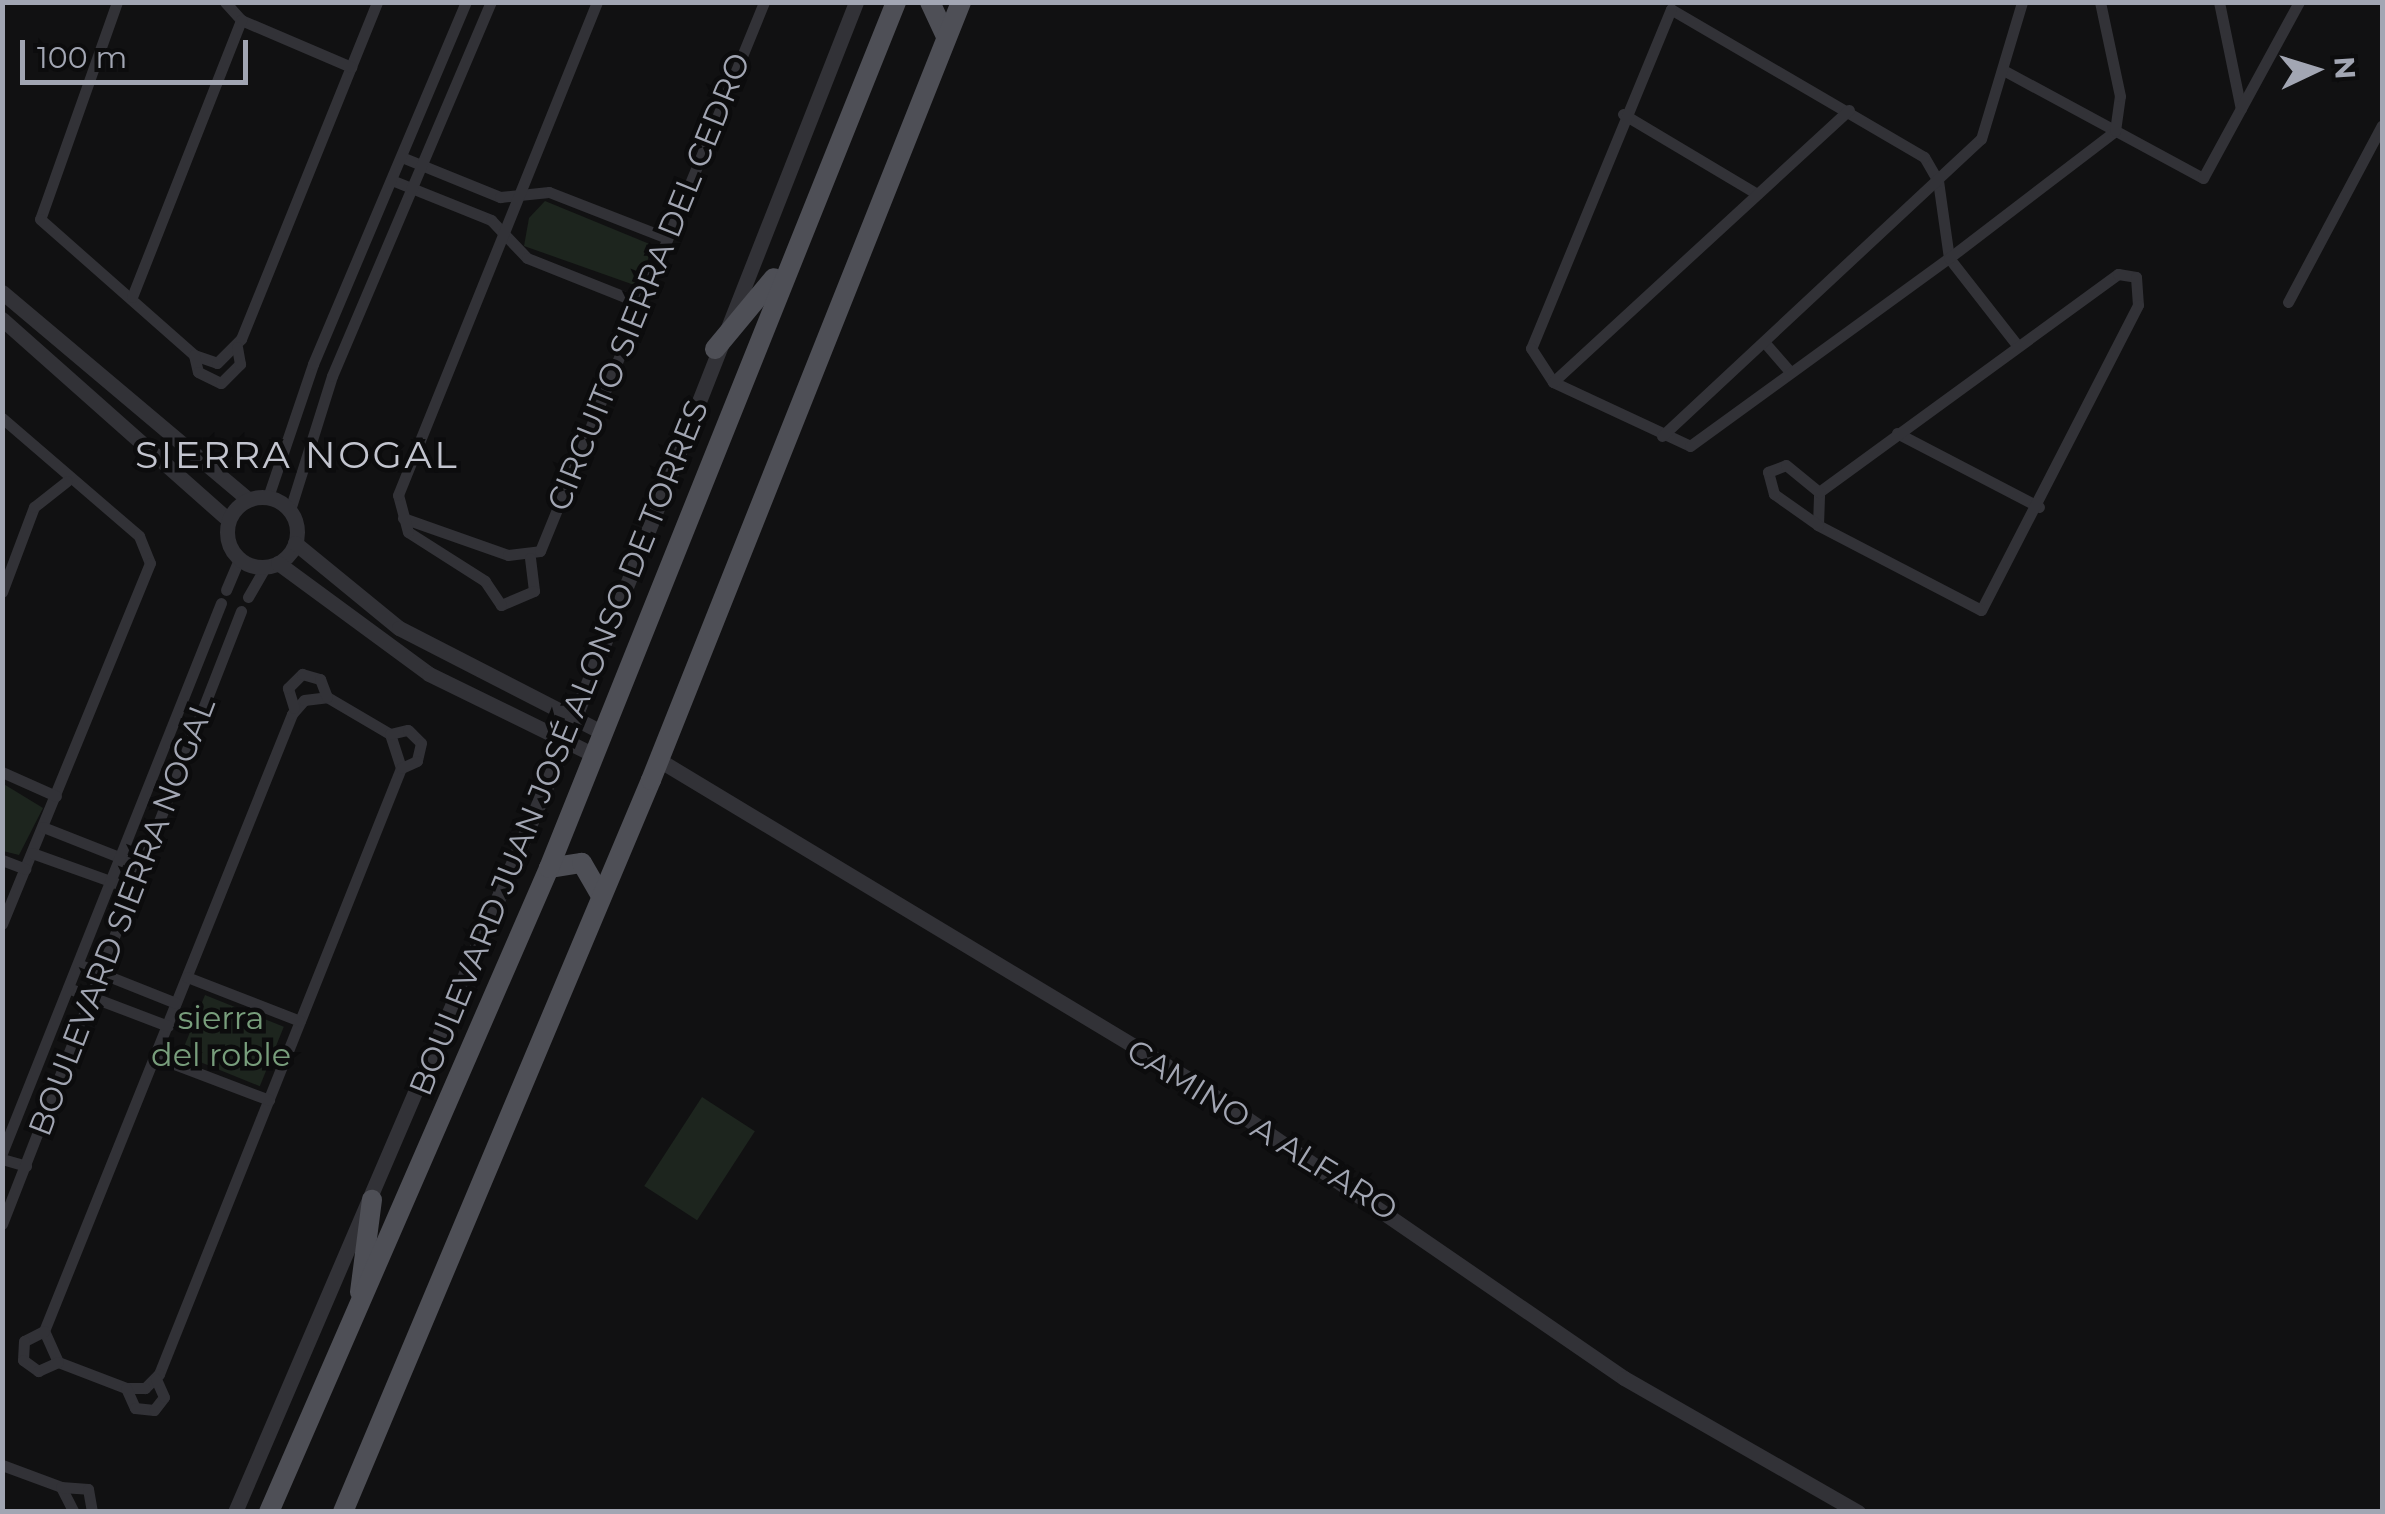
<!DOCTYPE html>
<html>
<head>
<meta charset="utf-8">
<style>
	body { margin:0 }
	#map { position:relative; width:2385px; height:1514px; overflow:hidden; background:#111112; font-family:Montserrat,sans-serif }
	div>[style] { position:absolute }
	.green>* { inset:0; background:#1d251e; transform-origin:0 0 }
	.minor>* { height:11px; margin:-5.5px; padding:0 5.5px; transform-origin:5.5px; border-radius:5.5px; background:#323237 }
	.tertiary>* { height:15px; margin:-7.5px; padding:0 7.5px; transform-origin:7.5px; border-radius:7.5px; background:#323237 }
	.tertiary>.ring { margin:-7.5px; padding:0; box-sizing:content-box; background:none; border:15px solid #323237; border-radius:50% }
	.primary>* { height:20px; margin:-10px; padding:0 10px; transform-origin:10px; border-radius:10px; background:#4e4f56 }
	span { translate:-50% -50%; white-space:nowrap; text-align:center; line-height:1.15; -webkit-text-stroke:9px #0c0c0d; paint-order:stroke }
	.street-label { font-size:32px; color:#a2a6b3 }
	.park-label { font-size:32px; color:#789e7c }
	.quarter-label { font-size:38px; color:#c3c5cf; letter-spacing:2.5px }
	.frame { position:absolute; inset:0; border:5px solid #a2a6b3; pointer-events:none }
	.north { position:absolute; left:2265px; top:20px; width:100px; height:100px; -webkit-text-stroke:8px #0c0c0d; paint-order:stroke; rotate:86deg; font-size:28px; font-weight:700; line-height:40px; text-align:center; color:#a2a6b3 }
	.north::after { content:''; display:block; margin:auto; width:35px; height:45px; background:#a2a6b3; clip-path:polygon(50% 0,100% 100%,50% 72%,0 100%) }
	.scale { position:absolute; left:20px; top:40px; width:228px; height:45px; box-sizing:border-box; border:5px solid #a2a6b3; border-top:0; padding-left:12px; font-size:30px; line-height:35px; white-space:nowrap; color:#a2a6b3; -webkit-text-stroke:8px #0c0c0d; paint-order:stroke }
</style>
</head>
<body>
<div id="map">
	<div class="green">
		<i style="clip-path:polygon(545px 201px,652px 245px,640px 287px,524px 246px,529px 218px)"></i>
		<i style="clip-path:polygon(2px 783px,43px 808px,19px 855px,3px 851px)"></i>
		<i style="left:205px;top:995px;width:85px;height:64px;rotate:22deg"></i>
		<i style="left:702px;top:1097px;width:63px;height:106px;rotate:33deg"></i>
	</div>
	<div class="minor">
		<i style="left:117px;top:2px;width:230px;rotate:109.5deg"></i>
		<i style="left:40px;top:219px;width:205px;rotate:41.4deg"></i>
		<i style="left:194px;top:355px;width:24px;rotate:19deg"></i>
		<i style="left:217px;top:363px;width:34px;rotate:-45deg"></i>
		<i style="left:241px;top:339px;width:363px;rotate:-68deg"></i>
		<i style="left:225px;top:2px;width:24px;rotate:48deg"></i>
		<i style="left:241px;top:20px;width:120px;rotate:23.1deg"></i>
		<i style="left:2219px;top:2px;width:109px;rotate:78.4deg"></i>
		<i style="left:2005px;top:71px;width:225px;rotate:28.4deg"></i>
		<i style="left:2203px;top:178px;width:200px;rotate:-61.4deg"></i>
		<i style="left:1623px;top:114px;width:156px;rotate:30.8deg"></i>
		<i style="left:404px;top:158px;width:104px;rotate:22.1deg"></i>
		<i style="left:500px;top:197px;width:49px;rotate:-5.8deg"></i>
		<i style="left:549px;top:192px;width:127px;rotate:21.3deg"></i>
		<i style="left:394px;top:181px;width:105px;rotate:21.9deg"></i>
		<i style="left:491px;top:220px;width:52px;rotate:46.5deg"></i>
		<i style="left:527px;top:258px;width:122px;rotate:21.7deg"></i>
		<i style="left:132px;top:297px;width:298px;rotate:-68.5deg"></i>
		<i style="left:2288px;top:302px;width:200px;rotate:-62deg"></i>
		<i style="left:1765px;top:343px;width:37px;rotate:49deg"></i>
		<i style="left:2017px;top:345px;width:110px;rotate:-128deg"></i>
		<i style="left:1949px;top:258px;width:78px;rotate:-98.1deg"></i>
		<i style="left:1938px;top:181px;width:28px;rotate:-120deg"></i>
		<i style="left:1924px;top:157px;width:293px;rotate:-149.7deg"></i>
		<i style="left:1671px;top:9px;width:367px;rotate:112.4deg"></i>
		<i style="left:1531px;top:348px;width:40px;rotate:57.1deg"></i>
		<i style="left:1553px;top:382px;width:151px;rotate:25deg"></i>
		<i style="left:1690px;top:446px;width:320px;rotate:-36deg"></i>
		<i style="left:1949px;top:258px;width:209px;rotate:-37.4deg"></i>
		<i style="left:2115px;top:131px;width:35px;rotate:-82deg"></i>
		<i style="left:2120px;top:96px;width:96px;rotate:-102deg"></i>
		<i style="left:194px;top:355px;width:17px;rotate:77deg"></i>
		<i style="left:198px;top:372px;width:25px;rotate:26deg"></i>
		<i style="left:221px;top:383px;width:27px;rotate:-45deg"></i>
		<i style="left:240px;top:364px;width:17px;rotate:-100deg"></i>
		<i style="left:1553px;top:382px;width:402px;rotate:-42.6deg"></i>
		<i style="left:2px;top:418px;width:181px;rotate:40.7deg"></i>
		<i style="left:139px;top:536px;width:29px;rotate:68deg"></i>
		<i style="left:150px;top:563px;width:390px;rotate:112.3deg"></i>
		<i style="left:1897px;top:433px;width:160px;rotate:27.5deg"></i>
		<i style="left:1662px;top:436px;width:436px;rotate:-43deg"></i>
		<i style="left:1981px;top:139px;width:143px;rotate:-73.3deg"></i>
		<i style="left:268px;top:497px;width:140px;rotate:-71.3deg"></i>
		<i style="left:313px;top:364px;width:393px;rotate:-67.1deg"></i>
		<i style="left:290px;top:510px;width:140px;rotate:-72.6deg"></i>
		<i style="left:332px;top:376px;width:406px;rotate:-67deg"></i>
		<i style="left:403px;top:518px;width:111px;rotate:19.4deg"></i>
		<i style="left:508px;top:555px;width:32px;rotate:-7deg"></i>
		<i style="left:540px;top:551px;width:593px;rotate:-67.8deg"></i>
		<i style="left:1818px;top:525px;width:33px;rotate:-88deg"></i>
		<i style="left:1819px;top:492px;width:370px;rotate:-36.1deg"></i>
		<i style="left:2118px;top:274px;width:18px;rotate:9deg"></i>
		<i style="left:2136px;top:277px;width:28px;rotate:86deg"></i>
		<i style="left:2138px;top:305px;width:343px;rotate:117.2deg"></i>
		<i style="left:1981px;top:610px;width:184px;rotate:-152.5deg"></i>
		<i style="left:1818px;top:525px;width:54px;rotate:-144.8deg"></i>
		<i style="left:1774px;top:494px;width:23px;rotate:-105deg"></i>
		<i style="left:1768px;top:472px;width:19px;rotate:-21deg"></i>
		<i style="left:1786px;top:465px;width:43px;rotate:39.3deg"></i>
		<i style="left:530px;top:558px;width:33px;rotate:83deg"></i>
		<i style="left:534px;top:591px;width:36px;rotate:157deg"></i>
		<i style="left:501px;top:605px;width:29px;rotate:-124deg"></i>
		<i style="left:485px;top:581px;width:91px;rotate:-147.5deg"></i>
		<i style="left:408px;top:532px;width:38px;rotate:-105deg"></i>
		<i style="left:398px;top:495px;width:532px;rotate:-68.02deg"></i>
		<i style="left:226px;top:590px;width:34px;rotate:-67deg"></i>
		<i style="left:2px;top:592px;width:91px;rotate:-69.4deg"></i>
		<i style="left:34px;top:507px;width:42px;rotate:-38.2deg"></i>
		<i style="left:248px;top:597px;width:34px;rotate:-60deg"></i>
		<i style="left:327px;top:697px;width:73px;rotate:30.4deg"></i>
		<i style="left:390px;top:734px;width:36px;rotate:72deg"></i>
		<i style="left:401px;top:768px;width:653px;rotate:111.77deg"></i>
		<i style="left:159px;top:1374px;width:20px;rotate:135deg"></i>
		<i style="left:145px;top:1388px;width:19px;rotate:180deg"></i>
		<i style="left:126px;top:1388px;width:73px;rotate:-159.1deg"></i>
		<i style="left:58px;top:1362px;width:34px;rotate:-114deg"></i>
		<i style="left:44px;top:1331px;width:665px;rotate:-68.1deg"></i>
		<i style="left:292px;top:714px;width:18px;rotate:-49deg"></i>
		<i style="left:304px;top:700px;width:23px;rotate:-7deg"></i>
		<i style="left:294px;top:708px;width:21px;rotate:-107deg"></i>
		<i style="left:288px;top:688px;width:20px;rotate:-45deg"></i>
		<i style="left:302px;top:674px;width:19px;rotate:16deg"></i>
		<i style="left:320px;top:679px;width:19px;rotate:69deg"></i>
		<i style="left:390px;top:734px;width:18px;rotate:-13deg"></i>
		<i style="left:408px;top:730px;width:18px;rotate:45deg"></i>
		<i style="left:421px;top:743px;width:18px;rotate:103deg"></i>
		<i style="left:417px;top:761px;width:17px;rotate:156deg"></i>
		<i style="left:2px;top:772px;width:59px;rotate:24deg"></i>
		<i style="left:43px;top:827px;width:112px;rotate:21.5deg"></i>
		<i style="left:32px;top:853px;width:113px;rotate:19.7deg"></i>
		<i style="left:2px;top:860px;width:25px;rotate:21deg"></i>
		<i style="left:78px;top:964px;width:105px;rotate:21.7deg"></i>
		<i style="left:187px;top:977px;width:121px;rotate:21.3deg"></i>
		<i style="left:68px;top:988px;width:107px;rotate:20.8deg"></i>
		<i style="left:156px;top:1057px;width:121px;rotate:20.8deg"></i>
		<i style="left:2px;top:1153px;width:592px;rotate:-68.29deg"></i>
		<i style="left:2px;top:1159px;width:25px;rotate:16deg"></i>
		<i style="left:2px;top:1224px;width:658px;rotate:-68.7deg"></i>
		<i style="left:44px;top:1331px;width:22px;rotate:153deg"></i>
		<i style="left:24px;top:1341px;width:19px;rotate:93deg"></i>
		<i style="left:23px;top:1360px;width:19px;rotate:36deg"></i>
		<i style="left:38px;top:1371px;width:22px;rotate:-24deg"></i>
		<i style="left:126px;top:1388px;width:22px;rotate:66deg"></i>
		<i style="left:135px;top:1408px;width:19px;rotate:6deg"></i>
		<i style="left:154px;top:1410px;width:16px;rotate:-52deg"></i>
		<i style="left:164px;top:1397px;width:20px;rotate:-114deg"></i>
		<i style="left:2px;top:1465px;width:63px;rotate:20.4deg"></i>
		<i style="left:61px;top:1487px;width:28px;rotate:63deg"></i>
		<i style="left:61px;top:1487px;width:27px;rotate:4deg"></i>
		<i style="left:88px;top:1489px;width:23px;rotate:80deg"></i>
	</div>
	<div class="tertiary">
		<i style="left:2px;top:292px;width:322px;rotate:40.1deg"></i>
		<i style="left:2px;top:319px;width:302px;rotate:41.6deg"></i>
		<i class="ring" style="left:227px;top:497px;width:55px;height:55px"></i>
		<i style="left:295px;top:543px;width:134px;rotate:39.3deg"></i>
		<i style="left:399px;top:628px;width:229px;rotate:27.2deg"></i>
		<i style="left:278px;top:563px;width:187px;rotate:36.3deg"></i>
		<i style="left:429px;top:674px;width:184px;rotate:26.1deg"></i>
		<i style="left:659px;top:760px;width:622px;rotate:31.06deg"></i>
		<i style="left:1192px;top:1081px;width:524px;rotate:34.51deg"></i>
		<i style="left:1624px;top:1378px;width:270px;rotate:29.8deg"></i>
		<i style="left:235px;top:1512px;width:838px;rotate:-66.8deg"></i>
		<i style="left:565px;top:742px;width:795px;rotate:-68.53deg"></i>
	</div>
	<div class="primary">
		<i style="left:930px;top:2px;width:38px;rotate:65deg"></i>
		<i style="left:715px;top:349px;width:92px;rotate:-50.3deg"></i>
		<i style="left:549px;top:868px;width:33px;rotate:-9deg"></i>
		<i style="left:582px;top:863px;width:39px;rotate:60deg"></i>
		<i style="left:360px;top:1292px;width:93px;rotate:-82.6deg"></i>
		<i style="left:269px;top:1512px;width:702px;rotate:-66.5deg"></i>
		<i style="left:549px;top:868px;width:933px;rotate:-68.16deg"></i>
		<i style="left:343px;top:1512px;width:794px;rotate:-67.18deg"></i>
		<i style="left:651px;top:780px;width:837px;rotate:-68.27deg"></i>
	</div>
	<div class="street-label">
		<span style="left:649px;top:282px;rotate:-68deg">CIRCUITO SIERRA DEL CEDRO</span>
		<span style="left:559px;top:748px;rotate:-68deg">BOULEVARD JUAN JOSÉ ALONSO DE TORRES</span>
		<span style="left:122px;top:917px;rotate:-69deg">BOULEVARD SIERRA NOGAL</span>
		<span style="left:1262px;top:1130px;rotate:32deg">CAMINO A ALFARO</span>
	</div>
	<div class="park-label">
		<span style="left:221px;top:1037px">sierra<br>del roble</span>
	</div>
	<div class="quarter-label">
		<span style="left:297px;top:455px">SIERRA NOGAL</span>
	</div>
	<div class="frame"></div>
	<div class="north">N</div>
	<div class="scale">100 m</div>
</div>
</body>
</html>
